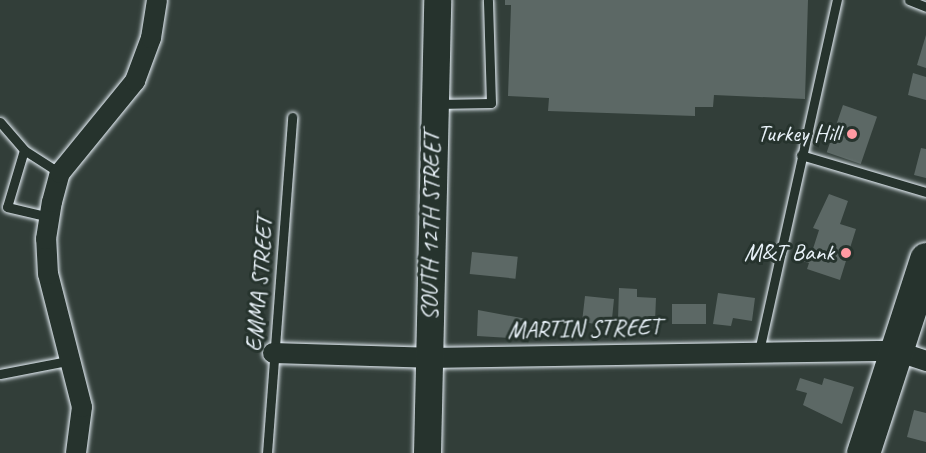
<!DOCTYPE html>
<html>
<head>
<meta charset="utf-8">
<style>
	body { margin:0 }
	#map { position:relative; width:926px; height:453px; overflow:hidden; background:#323e39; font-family:Caveat,sans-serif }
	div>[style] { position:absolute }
	.building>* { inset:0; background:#5c6865; transform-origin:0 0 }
	.roads { filter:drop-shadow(0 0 2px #e8f1f8) drop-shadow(0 0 2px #e8f1f8) }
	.service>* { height:9px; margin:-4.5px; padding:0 4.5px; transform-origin:4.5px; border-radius:4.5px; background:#26332d }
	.minor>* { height:20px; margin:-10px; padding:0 10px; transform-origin:10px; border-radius:10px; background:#26332d }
	.secondary>* { height:27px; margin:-13.5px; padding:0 13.5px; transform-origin:13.5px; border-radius:13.5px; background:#26332d }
	.trunk>* { height:33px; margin:-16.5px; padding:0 16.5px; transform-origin:16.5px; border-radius:16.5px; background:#26332d }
	.dots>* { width:16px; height:16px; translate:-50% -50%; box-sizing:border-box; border:3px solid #26332d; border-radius:50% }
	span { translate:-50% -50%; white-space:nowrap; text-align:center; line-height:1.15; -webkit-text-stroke:6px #26332d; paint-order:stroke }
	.poi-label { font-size:24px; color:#e8f1f8 }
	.right { translate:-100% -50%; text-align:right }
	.street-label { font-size:24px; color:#e8f1f8 }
</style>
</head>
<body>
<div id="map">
	<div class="building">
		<i style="clip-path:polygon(505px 0,808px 0,805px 99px,714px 95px,713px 107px,695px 107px,695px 116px,548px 111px,549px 98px,508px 96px,511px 5px,505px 5px)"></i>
		<i style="clip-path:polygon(926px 35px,926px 68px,917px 65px)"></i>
		<i style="clip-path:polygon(913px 73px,926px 77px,926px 100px,908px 95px)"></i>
		<i style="left:843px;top:105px;width:36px;height:50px;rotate:19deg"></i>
		<i style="clip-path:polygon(921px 148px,926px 149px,926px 178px,914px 175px)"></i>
		<i style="clip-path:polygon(829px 194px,848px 201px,840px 224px,856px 229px,840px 280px,807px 269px,809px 263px,802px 261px,805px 253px,811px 255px,819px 230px,813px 228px)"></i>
		<i style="left:472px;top:252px;width:46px;height:22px;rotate:6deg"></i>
		<i style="clip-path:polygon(619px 288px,637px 289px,637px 297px,656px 298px,655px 322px,618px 320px)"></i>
		<i style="clip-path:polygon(718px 293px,755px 298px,752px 321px,733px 318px,731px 326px,713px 324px)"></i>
		<i style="clip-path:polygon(585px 296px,614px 299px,612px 319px,603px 318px,602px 325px,582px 322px)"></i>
		<i style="left:672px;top:304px;width:34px;height:20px"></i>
		<i style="clip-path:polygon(478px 310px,527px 319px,526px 339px,477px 336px)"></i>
		<i style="clip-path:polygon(800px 378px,822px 385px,824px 378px,854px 387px,842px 424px,803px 405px,807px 393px,796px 390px)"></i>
		<i style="clip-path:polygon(914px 410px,926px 413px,926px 442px,907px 437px)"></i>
	</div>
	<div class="roads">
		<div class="service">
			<i style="left:909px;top:0;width:18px;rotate:22deg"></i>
			<i style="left:437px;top:104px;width:54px;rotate:-1.1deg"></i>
			<i style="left:491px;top:103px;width:103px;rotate:-91.7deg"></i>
			<i style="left:0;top:122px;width:37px;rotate:49deg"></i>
			<i style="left:24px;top:150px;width:43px;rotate:32.6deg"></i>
			<i style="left:24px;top:150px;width:59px;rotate:106.6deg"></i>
			<i style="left:7px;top:207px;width:43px;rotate:13.4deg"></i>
			<i style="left:801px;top:155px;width:130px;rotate:16.5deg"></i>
			<i style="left:759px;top:351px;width:360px;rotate:-77.5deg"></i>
			<i style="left:0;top:374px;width:73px;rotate:-11deg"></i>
			<i style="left:267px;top:453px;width:337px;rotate:-85.7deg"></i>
		</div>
		<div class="minor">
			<i style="left:273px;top:353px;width:155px;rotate:1.8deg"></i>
			<i style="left:428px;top:358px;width:468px;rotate:-0.9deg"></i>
			<i style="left:896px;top:351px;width:32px;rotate:18deg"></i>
			<i style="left:76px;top:453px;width:46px;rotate:-82.6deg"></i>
			<i style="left:82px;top:407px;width:137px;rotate:-104.3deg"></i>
			<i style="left:48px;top:274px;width:35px;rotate:-93deg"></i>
			<i style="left:46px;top:239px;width:37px;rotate:-81deg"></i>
			<i style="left:52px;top:202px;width:30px;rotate:-75deg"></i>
			<i style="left:60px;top:173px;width:119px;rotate:-50.8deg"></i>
			<i style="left:135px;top:81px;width:46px;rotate:-69.6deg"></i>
			<i style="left:151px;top:38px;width:38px;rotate:-81deg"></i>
		</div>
		<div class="secondary">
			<i style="left:427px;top:453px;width:453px;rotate:-88.7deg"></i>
		</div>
		<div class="trunk">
			<i style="left:863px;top:453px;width:204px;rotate:-72deg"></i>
		</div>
	</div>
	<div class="dots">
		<i style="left:852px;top:134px;background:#ff9aa2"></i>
		<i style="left:846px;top:253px;background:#ff9aa2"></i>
	</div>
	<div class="poi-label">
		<span class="right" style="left:840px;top:134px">Turkey Hill</span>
		<span class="right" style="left:834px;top:253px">M&amp;T Bank</span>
	</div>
	<div class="street-label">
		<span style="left:431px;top:226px;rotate:-89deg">SOUTH 12TH STREET</span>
		<span style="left:260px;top:284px;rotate:-85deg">EMMA STREET</span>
		<span style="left:584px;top:329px;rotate:-1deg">MARTIN STREET</span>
	</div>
</div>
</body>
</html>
